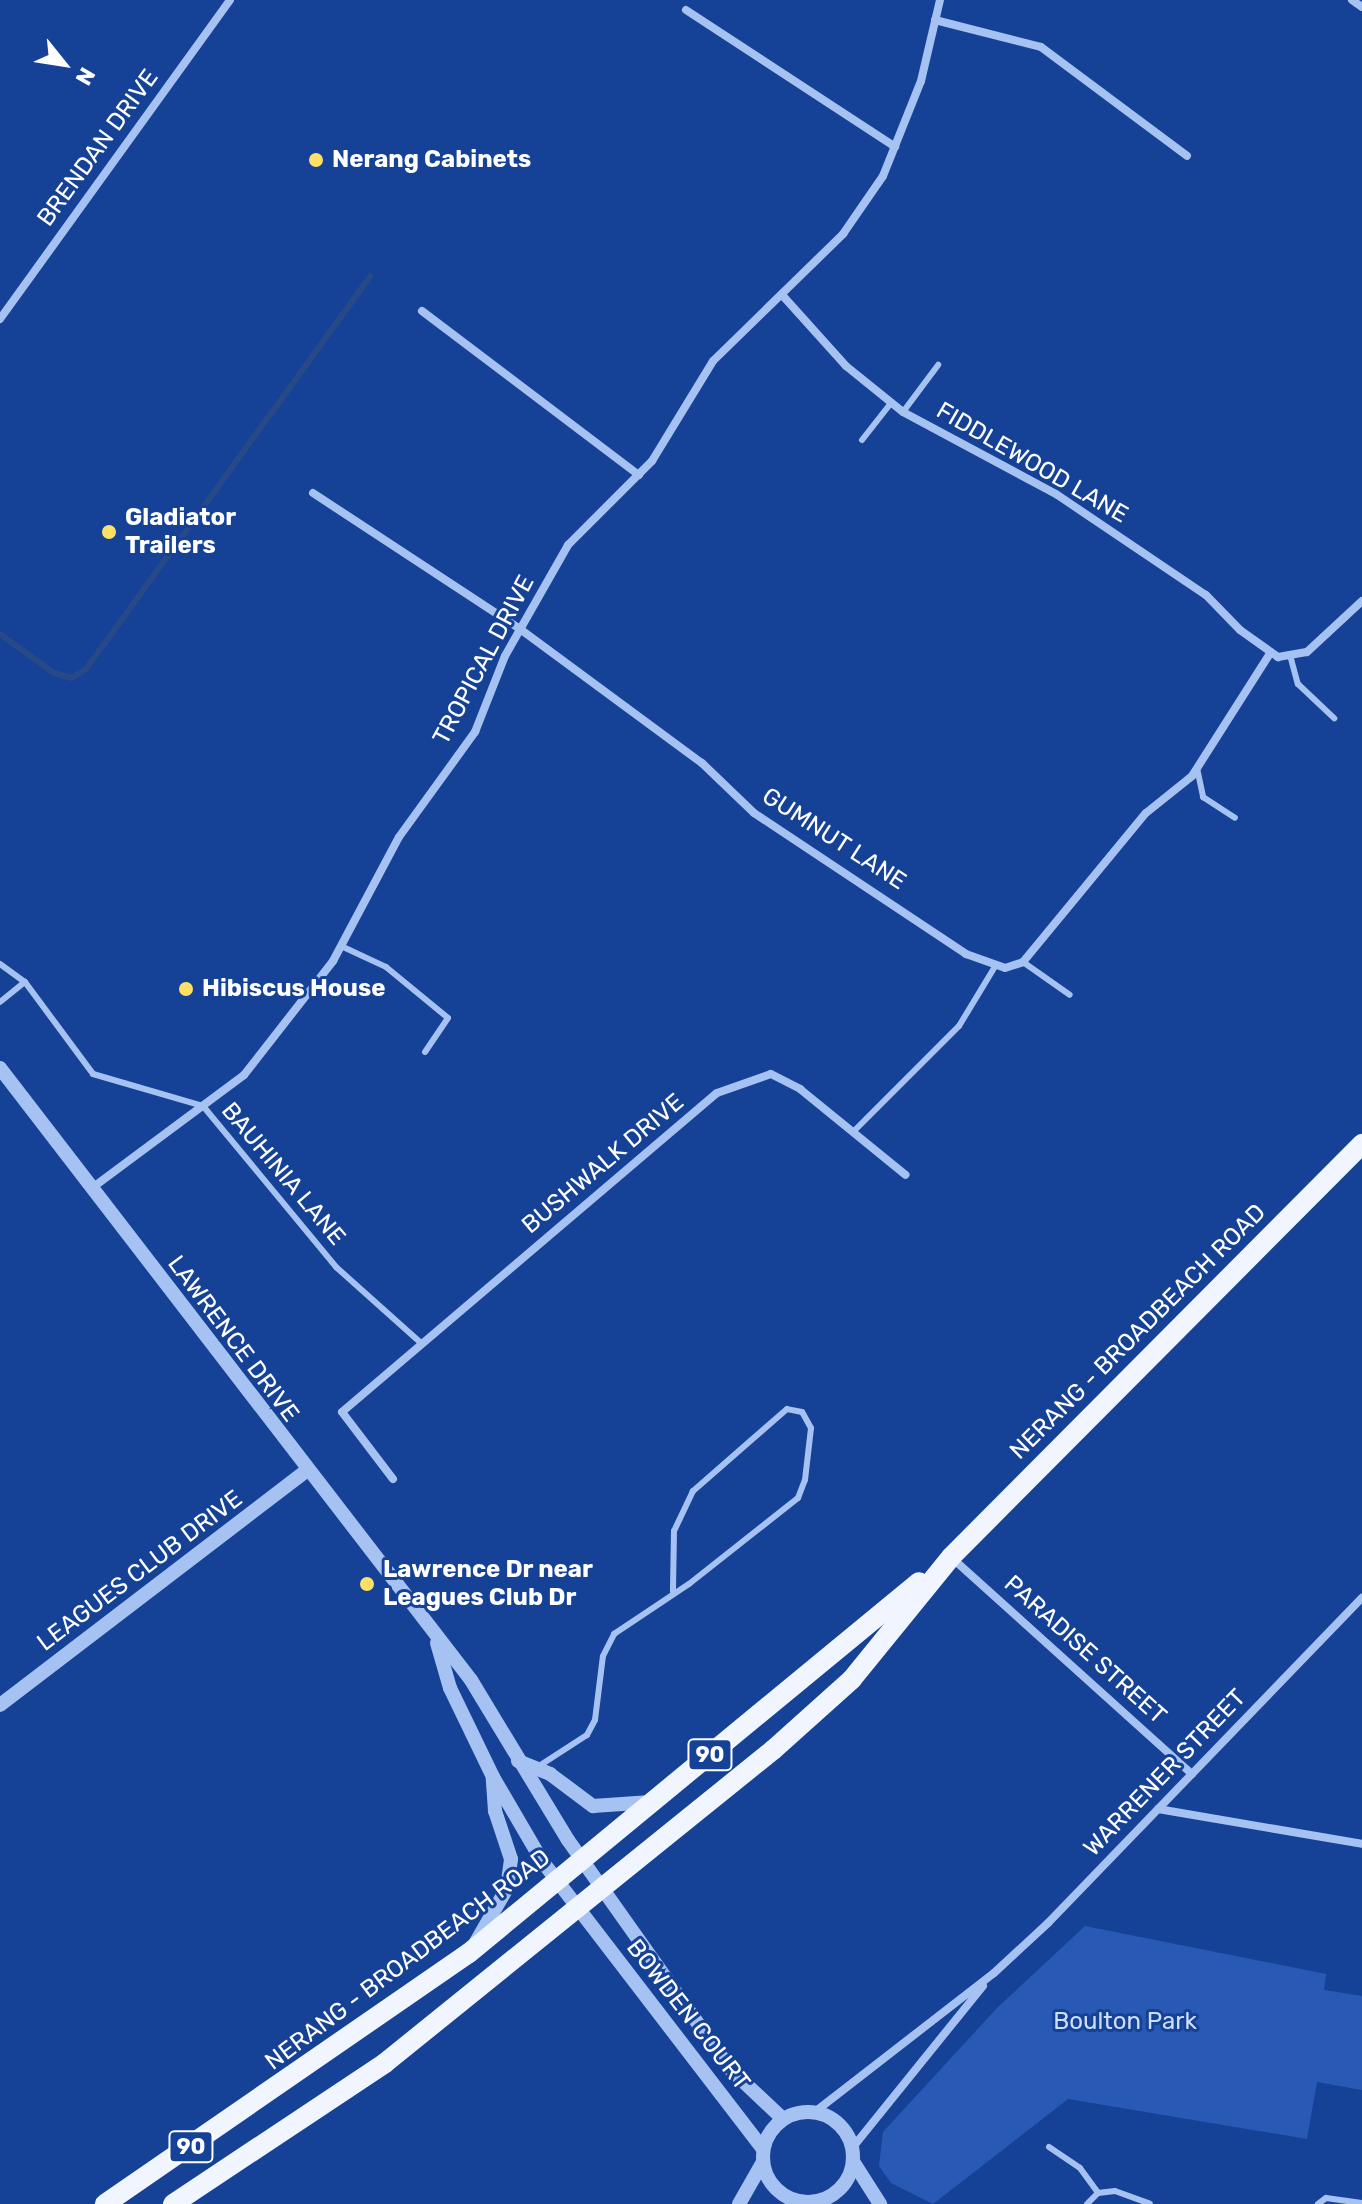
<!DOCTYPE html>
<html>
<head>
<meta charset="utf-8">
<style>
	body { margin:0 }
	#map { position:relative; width:1362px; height:2204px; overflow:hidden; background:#154296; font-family:Rubik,sans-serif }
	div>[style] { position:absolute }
	.green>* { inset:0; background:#285ab5 }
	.stream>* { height:6px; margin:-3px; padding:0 3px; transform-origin:3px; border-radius:3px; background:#274988 }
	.service>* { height:6px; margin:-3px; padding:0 3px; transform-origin:3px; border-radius:3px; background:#a6c2f2 }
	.minor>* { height:8px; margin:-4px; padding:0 4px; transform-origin:4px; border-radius:4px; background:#a6c2f2 }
	.tertiary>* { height:14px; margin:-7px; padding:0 7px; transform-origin:7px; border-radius:7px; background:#a6c2f2 }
	.tertiary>.ring { margin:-7px; padding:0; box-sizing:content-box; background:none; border:14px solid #a6c2f2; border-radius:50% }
	.primary>* { height:20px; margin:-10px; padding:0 10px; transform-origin:10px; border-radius:10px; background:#f1f5ff }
	.dots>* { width:22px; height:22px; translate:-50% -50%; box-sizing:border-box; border:4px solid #154296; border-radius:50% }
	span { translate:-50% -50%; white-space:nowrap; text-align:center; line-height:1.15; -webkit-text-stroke:6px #154296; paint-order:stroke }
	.shield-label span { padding:2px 6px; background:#154296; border:2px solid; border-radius:6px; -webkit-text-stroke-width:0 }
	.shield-label { font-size:22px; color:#fff; font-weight:700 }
	.street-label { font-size:24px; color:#fff }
	.poi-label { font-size:24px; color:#fff; font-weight:700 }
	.left { translate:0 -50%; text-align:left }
	.park-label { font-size:24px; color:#cedffc }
	.north { position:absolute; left:24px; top:24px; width:80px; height:80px; -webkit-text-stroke:6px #154296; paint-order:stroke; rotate:120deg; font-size:22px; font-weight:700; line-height:32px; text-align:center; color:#fff }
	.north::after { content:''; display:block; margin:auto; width:28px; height:36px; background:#fff; clip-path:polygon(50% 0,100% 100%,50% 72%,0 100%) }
</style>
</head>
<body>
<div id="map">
	<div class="green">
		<i style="clip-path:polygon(1085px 1926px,1326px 1974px,1324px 1990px,1362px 1996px,1362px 2090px,1317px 2082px,1307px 2139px,1068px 2099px,933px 2204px,891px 2183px,879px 2166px,883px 2132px,997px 2008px)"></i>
	</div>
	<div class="stream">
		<i style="left:0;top:634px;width:67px;rotate:35.8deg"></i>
		<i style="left:54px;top:673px;width:18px;rotate:16deg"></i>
		<i style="left:71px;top:678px;width:17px;rotate:-31deg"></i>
		<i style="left:86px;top:669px;width:485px;rotate:-54.1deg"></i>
	</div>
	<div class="service">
		<i style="left:903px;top:412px;width:59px;rotate:-53.3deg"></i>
		<i style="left:862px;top:440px;width:47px;rotate:-51.9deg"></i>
		<i style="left:1290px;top:655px;width:30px;rotate:75deg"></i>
		<i style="left:1298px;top:684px;width:50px;rotate:43.4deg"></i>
		<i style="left:1197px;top:768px;width:30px;rotate:78deg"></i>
		<i style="left:1203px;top:797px;width:38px;rotate:33deg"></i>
		<i style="left:341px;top:946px;width:50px;rotate:25deg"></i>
		<i style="left:386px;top:967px;width:80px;rotate:39.4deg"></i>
		<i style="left:448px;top:1018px;width:41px;rotate:124.1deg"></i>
		<i style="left:1023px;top:962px;width:57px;rotate:35.1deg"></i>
		<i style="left:0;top:964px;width:31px;rotate:36deg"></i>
		<i style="left:25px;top:982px;width:114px;rotate:53.5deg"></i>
		<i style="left:93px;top:1074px;width:115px;rotate:16.2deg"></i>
		<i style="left:203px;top:1106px;width:209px;rotate:50.4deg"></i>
		<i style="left:336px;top:1267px;width:114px;rotate:41.8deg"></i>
		<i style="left:0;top:1002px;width:32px;rotate:-39deg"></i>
		<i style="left:853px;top:1132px;width:150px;rotate:-45deg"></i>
		<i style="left:959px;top:1026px;width:71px;rotate:-58.8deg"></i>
		<i style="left:539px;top:1766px;width:57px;rotate:-32.9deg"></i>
		<i style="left:587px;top:1735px;width:17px;rotate:-62deg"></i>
		<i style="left:595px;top:1720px;width:64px;rotate:-82.9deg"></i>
		<i style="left:603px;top:1656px;width:25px;rotate:-63deg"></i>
		<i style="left:614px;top:1634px;width:90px;rotate:-33.7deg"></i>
		<i style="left:689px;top:1584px;width:139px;rotate:-38.3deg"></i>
		<i style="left:798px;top:1498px;width:19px;rotate:-69deg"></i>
		<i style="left:805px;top:1480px;width:52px;rotate:-83.4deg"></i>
		<i style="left:811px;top:1428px;width:18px;rotate:-119deg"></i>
		<i style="left:802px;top:1412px;width:15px;rotate:-169deg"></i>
		<i style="left:787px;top:1409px;width:125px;rotate:138.9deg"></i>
		<i style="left:693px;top:1491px;width:44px;rotate:115.4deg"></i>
		<i style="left:674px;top:1531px;width:60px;rotate:91deg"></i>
		<i style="left:1049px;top:2147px;width:37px;rotate:34deg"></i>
		<i style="left:1080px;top:2168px;width:31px;rotate:54deg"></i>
		<i style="left:1087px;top:2204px;width:16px;rotate:-45deg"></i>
		<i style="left:1098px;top:2193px;width:17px;rotate:-7deg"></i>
		<i style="left:1115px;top:2191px;width:37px;rotate:20deg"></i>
		<i style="left:1318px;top:2204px;width:10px;rotate:-37deg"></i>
		<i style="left:1326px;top:2198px;width:36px;rotate:8deg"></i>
	</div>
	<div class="minor">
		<i style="left:1352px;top:0;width:12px;rotate:35deg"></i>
		<i style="left:686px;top:10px;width:250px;rotate:33.2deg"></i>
		<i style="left:935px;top:20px;width:109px;rotate:14.3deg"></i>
		<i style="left:1041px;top:47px;width:182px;rotate:36.7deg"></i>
		<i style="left:783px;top:296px;width:94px;rotate:48deg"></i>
		<i style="left:846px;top:366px;width:73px;rotate:38.9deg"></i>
		<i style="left:903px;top:412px;width:174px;rotate:28.2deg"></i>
		<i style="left:1056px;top:494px;width:181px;rotate:34deg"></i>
		<i style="left:1206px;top:595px;width:49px;rotate:45.8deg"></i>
		<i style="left:1240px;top:630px;width:47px;rotate:35.4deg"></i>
		<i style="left:1278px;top:657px;width:29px;rotate:-10deg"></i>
		<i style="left:1307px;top:652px;width:75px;rotate:-42.8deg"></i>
		<i style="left:422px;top:311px;width:272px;rotate:37.1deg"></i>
		<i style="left:0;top:319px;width:393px;rotate:-54.2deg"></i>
		<i style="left:313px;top:493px;width:248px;rotate:33.3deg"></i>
		<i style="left:520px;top:629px;width:226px;rotate:36.4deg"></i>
		<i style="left:702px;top:763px;width:72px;rotate:43.9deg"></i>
		<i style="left:754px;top:813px;width:255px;rotate:33.6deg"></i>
		<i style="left:966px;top:954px;width:41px;rotate:19.7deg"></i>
		<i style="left:1005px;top:968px;width:19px;rotate:-18deg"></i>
		<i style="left:1023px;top:962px;width:193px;rotate:-50.5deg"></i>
		<i style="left:1146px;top:813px;width:59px;rotate:-38.8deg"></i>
		<i style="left:1192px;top:776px;width:147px;rotate:-57.5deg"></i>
		<i style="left:92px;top:1188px;width:189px;rotate:-36.6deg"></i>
		<i style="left:244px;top:1075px;width:145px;rotate:-52deg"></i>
		<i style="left:333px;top:961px;width:140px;rotate:-62deg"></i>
		<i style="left:399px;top:837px;width:130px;rotate:-54.1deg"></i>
		<i style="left:475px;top:732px;width:82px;rotate:-68.5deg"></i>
		<i style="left:505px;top:656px;width:128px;rotate:-60.4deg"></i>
		<i style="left:568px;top:545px;width:119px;rotate:-45deg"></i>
		<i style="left:652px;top:461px;width:117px;rotate:-58.6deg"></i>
		<i style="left:713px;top:361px;width:182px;rotate:-44.3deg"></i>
		<i style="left:843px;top:234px;width:70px;rotate:-55.4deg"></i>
		<i style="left:883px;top:176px;width:102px;rotate:-68.2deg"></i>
		<i style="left:921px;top:81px;width:83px;rotate:-76.8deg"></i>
		<i style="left:393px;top:1479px;width:84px;rotate:-127.3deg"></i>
		<i style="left:342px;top:1412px;width:492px;rotate:-40.4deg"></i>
		<i style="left:717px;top:1093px;width:57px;rotate:-19.4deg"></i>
		<i style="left:771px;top:1074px;width:33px;rotate:27deg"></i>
		<i style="left:800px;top:1089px;width:136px;rotate:39.1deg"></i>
		<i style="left:952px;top:1558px;width:323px;rotate:42deg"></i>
		<i style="left:1158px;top:1809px;width:207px;rotate:9.7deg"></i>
		<i style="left:816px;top:2111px;width:225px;rotate:-37.8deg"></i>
		<i style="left:994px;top:1973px;width:74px;rotate:-42.8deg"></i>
		<i style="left:1048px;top:1923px;width:452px;rotate:-46deg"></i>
		<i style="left:853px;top:2147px;width:207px;rotate:-51.1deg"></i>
	</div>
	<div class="tertiary">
		<i style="left:0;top:1068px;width:772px;rotate:52.42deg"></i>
		<i style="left:471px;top:1680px;width:187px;rotate:58.8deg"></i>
		<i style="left:568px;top:1840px;width:281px;rotate:54.7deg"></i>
		<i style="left:730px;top:2069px;width:73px;rotate:43.3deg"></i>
		<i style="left:437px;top:1643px;width:47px;rotate:73.9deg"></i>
		<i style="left:450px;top:1688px;width:99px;rotate:64.2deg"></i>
		<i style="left:493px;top:1777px;width:97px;rotate:59.7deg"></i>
		<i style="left:542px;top:1861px;width:363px;rotate:52.5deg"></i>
		<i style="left:0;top:1705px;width:385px;rotate:-37.4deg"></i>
		<i style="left:518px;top:1761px;width:35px;rotate:22deg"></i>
		<i style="left:550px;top:1774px;width:54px;rotate:36.7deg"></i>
		<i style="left:593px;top:1806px;width:58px;rotate:-3.9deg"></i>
		<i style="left:476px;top:1942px;width:62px;rotate:-60.1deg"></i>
		<i style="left:507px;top:1888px;width:29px;rotate:-82deg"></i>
		<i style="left:511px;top:1859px;width:51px;rotate:-108.4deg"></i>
		<i style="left:495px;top:1811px;width:32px;rotate:-94deg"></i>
		<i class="ring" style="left:763px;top:2112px;width:76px;height:76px"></i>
		<i style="left:854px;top:2163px;width:49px;rotate:57.6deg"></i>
		<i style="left:739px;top:2204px;width:48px;rotate:-60.3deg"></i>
	</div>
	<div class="primary">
		<i style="left:105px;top:2204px;width:442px;rotate:-34.6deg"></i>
		<i style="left:469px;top:1953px;width:583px;rotate:-39.5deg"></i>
		<i style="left:173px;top:2204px;width:255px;rotate:-33.6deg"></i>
		<i style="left:385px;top:2063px;width:499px;rotate:-38.9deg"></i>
		<i style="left:773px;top:1750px;width:106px;rotate:-41.9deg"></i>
		<i style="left:852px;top:1679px;width:157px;rotate:-50.9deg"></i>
		<i style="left:951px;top:1557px;width:583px;rotate:-45.14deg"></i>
	</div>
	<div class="dots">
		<i style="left:316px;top:160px;background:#ffe067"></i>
		<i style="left:109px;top:532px;background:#ffe067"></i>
		<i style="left:186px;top:989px;background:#ffe067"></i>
		<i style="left:367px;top:1584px;background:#ffe067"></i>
	</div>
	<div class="shield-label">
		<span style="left:710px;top:1755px">90</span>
		<span style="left:191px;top:2147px">90</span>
	</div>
	<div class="street-label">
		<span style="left:98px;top:148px;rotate:-54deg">BRENDAN DRIVE</span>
		<span style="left:1032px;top:463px;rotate:30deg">FIDDLEWOOD LANE</span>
		<span style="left:484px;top:660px;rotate:-62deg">TROPICAL DRIVE</span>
		<span style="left:834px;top:839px;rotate:33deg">GUMNUT LANE</span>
		<span style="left:603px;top:1164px;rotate:-40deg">BUSHWALK DRIVE</span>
		<span style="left:283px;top:1174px;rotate:50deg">BAUHINIA LANE</span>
		<span style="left:1138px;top:1332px;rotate:-45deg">NERANG - BROADBEACH ROAD</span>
		<span style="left:233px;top:1339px;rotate:53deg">LAWRENCE DRIVE</span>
		<span style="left:140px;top:1571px;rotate:-37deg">LEAGUES CLUB DRIVE</span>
		<span style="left:1085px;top:1650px;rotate:42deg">PARADISE STREET</span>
		<span style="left:1165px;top:1773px;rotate:-46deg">WARRENER STREET</span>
		<span style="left:408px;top:1960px;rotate:-37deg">NERANG - BROADBEACH ROAD</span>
		<span style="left:688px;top:2015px;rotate:52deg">BOWDEN COURT</span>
	</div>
	<div class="poi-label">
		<span class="left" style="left:332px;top:160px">Nerang Cabinets</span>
		<span class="left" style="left:125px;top:532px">Gladiator<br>Trailers</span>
		<span class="left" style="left:202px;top:989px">Hibiscus House</span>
		<span class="left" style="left:383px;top:1584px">Lawrence Dr near<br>Leagues Club Dr</span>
	</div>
	<div class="park-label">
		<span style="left:1125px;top:2022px">Boulton Park</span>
	</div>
	<div class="north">N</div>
</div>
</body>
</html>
